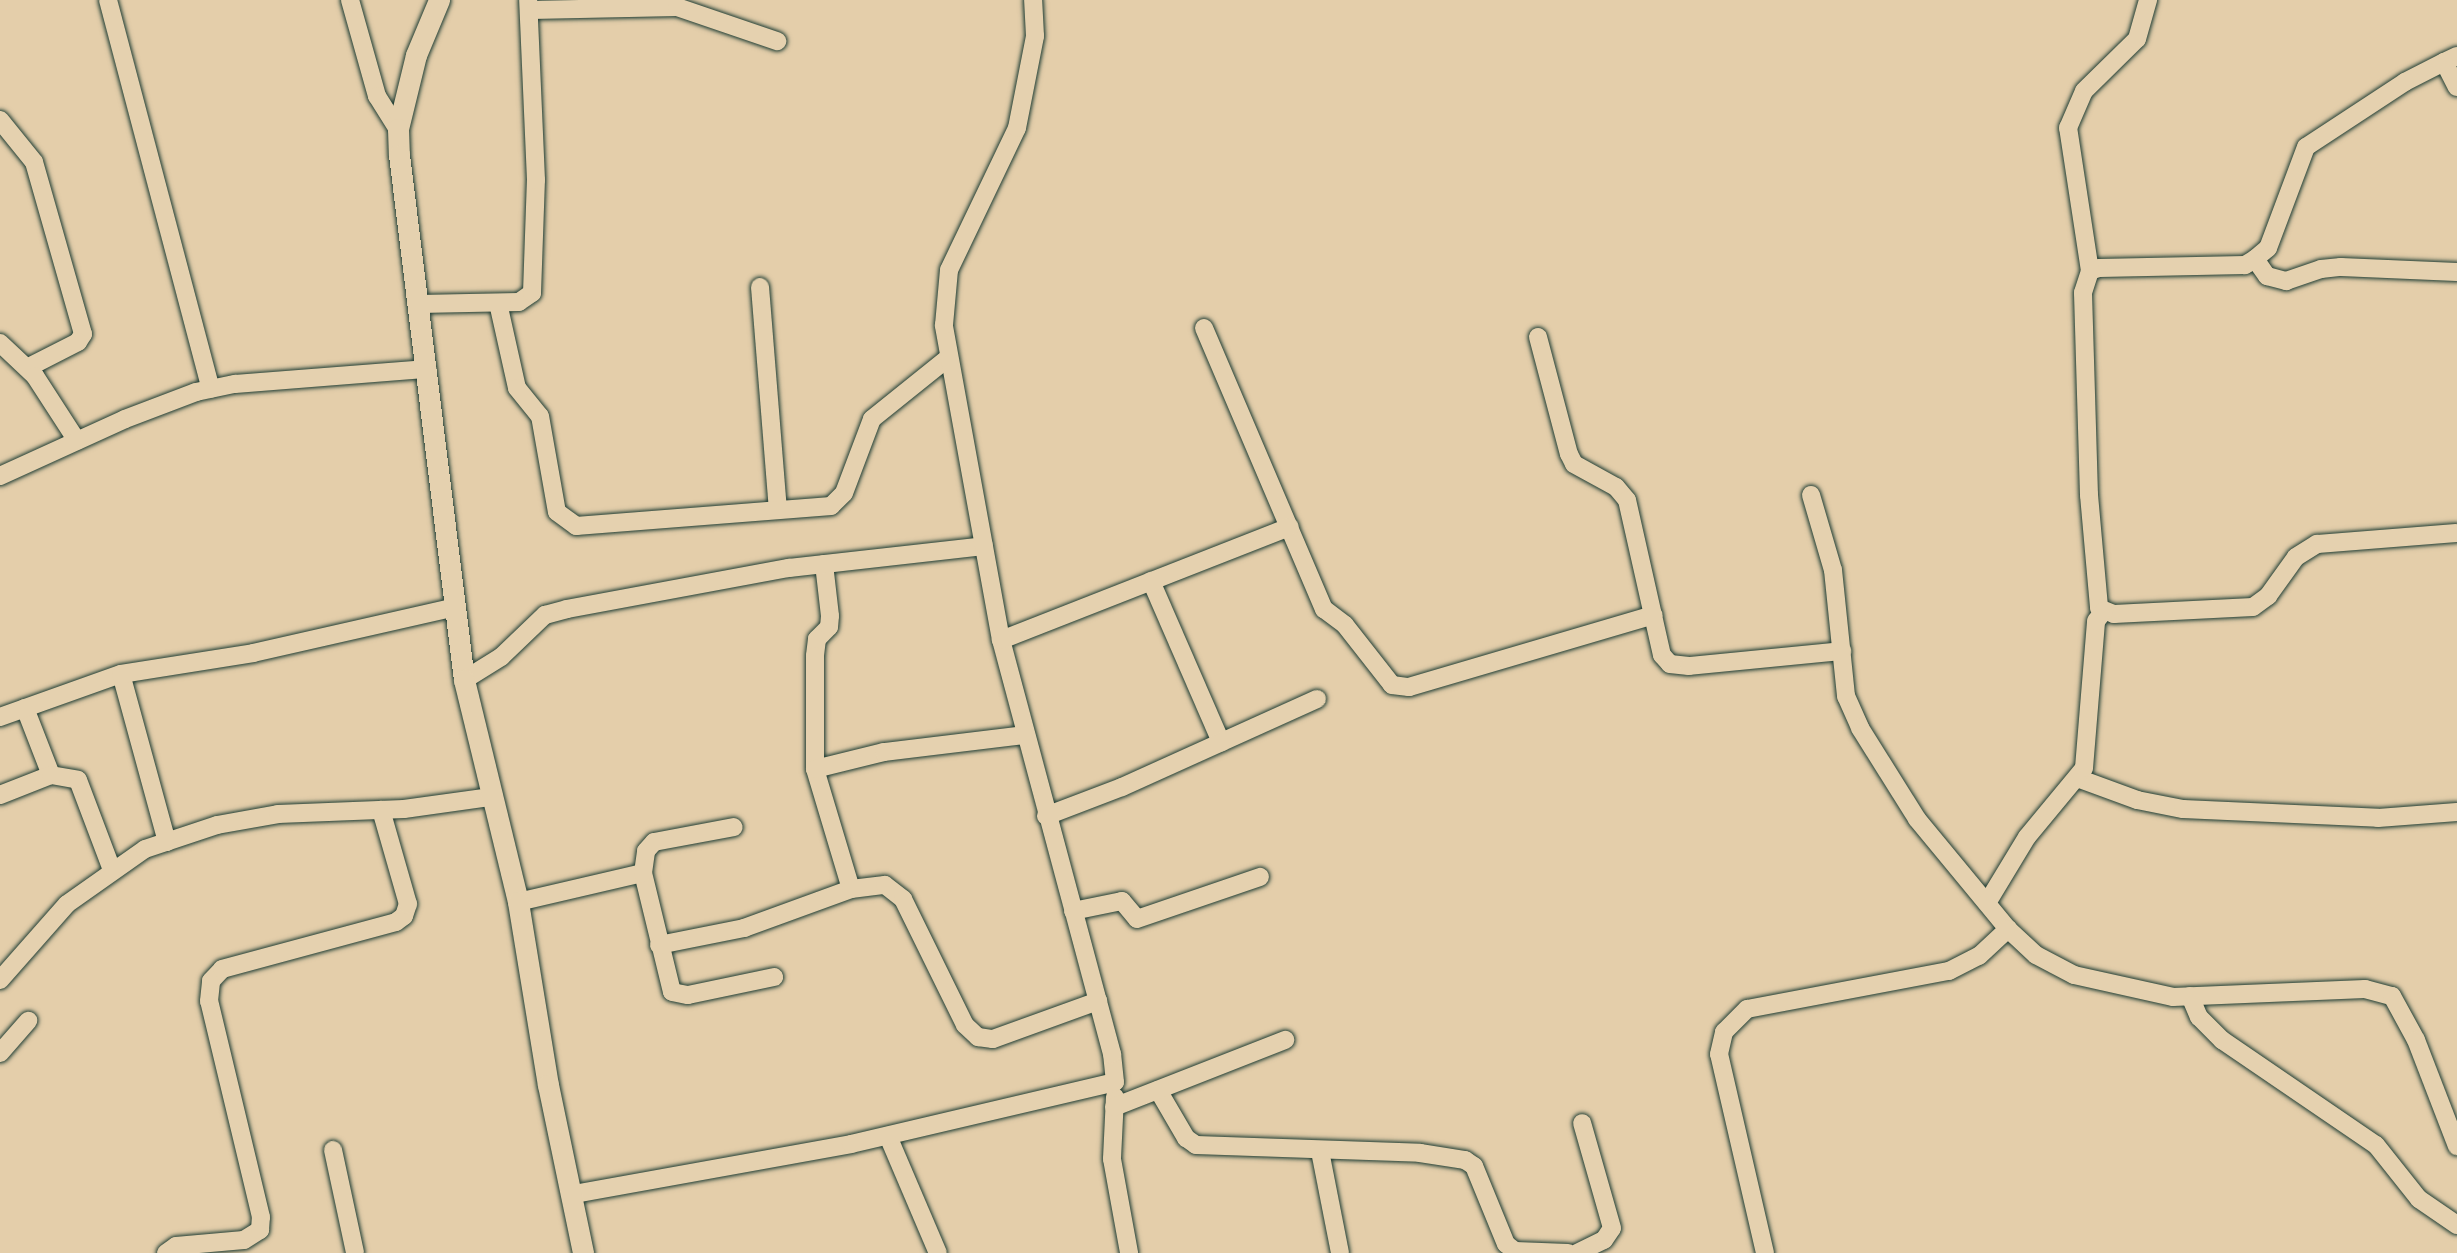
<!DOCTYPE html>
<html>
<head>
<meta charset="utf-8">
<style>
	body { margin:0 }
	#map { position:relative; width:2457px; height:1253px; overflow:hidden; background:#e4ceaa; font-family:"Balsamiq Sans",sans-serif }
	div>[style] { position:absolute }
	.roads { filter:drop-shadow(0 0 2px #1f3d34) drop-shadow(0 0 2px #1f3d34) }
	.minor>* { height:18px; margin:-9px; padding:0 9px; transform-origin:9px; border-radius:9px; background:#e5d1af }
	.tertiary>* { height:21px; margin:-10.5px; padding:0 10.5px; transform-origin:10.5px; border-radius:10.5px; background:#e5d1af }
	span { translate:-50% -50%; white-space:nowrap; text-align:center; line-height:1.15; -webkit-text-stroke:7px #e5d1af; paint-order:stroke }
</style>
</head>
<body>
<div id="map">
	<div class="roads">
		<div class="minor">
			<i style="left:108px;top:0;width:402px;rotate:75.2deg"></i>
			<i style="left:350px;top:0;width:100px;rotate:74.3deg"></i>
			<i style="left:377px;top:96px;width:39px;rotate:58deg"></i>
			<i style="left:531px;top:10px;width:146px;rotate:-1.2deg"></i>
			<i style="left:677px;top:7px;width:106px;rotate:18.8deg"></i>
			<i style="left:2457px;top:56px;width:14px;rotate:155deg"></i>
			<i style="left:2444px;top:62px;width:28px;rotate:63deg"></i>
			<i style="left:2444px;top:62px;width:44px;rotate:152.9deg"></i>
			<i style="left:2405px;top:82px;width:118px;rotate:146.7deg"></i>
			<i style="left:2306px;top:147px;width:108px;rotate:110.6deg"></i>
			<i style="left:2268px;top:248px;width:17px;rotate:140deg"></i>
			<i style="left:2255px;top:259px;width:12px;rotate:149deg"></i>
			<i style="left:2245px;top:265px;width:146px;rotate:178.8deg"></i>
			<i style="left:2099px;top:268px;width:9px;rotate:162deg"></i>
			<i style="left:2090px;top:271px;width:23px;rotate:108deg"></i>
			<i style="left:2083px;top:293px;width:202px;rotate:88.3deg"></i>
			<i style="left:2089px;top:495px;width:113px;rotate:84.9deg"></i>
			<i style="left:2099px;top:608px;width:16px;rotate:22deg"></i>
			<i style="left:2114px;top:614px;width:139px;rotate:-2.9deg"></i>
			<i style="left:2253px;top:607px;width:19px;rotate:-36deg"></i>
			<i style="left:2268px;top:596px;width:48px;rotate:-54.3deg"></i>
			<i style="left:2296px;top:557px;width:25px;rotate:-32deg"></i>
			<i style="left:2317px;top:544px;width:140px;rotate:-4.5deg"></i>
			<i style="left:0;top:120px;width:54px;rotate:51deg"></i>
			<i style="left:34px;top:162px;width:179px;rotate:74.1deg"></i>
			<i style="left:83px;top:334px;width:9px;rotate:122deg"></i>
			<i style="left:78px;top:342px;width:57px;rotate:153deg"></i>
			<i style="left:2255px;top:259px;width:21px;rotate:55deg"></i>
			<i style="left:2267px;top:276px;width:20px;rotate:15deg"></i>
			<i style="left:2286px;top:281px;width:37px;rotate:-19deg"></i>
			<i style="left:2321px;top:269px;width:20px;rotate:-6deg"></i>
			<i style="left:2341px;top:267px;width:116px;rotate:2.5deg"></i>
			<i style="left:2090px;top:271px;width:145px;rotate:-98.7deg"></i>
			<i style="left:2068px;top:128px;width:40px;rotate:-66.6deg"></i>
			<i style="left:2084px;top:91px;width:74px;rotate:-44.5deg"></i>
			<i style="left:2137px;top:39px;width:41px;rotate:-74.2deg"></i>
			<i style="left:760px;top:287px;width:223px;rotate:85.4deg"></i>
			<i style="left:498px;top:303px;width:87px;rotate:77.4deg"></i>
			<i style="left:517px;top:388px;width:36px;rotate:51deg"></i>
			<i style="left:540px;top:416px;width:97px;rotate:80deg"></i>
			<i style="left:557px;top:512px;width:24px;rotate:36deg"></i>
			<i style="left:576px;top:526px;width:256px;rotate:-4.5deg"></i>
			<i style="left:831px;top:506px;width:18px;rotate:-45deg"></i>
			<i style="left:844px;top:493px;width:79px;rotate:-69.3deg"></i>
			<i style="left:872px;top:419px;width:99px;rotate:-38.8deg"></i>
			<i style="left:419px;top:304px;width:100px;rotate:-1.1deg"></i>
			<i style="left:519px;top:302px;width:16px;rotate:-35deg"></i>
			<i style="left:532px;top:293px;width:113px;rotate:-88deg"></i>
			<i style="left:536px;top:180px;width:180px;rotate:-92.5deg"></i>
			<i style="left:1204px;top:328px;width:306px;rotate:66.9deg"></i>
			<i style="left:1324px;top:609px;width:26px;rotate:37deg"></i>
			<i style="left:1345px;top:625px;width:76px;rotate:51.9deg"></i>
			<i style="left:1392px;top:685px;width:17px;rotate:7deg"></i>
			<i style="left:1409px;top:687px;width:255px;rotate:-16.4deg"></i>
			<i style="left:1538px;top:337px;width:121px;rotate:75.2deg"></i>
			<i style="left:1569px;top:454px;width:11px;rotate:63deg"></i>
			<i style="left:1574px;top:464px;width:48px;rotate:28.7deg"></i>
			<i style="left:1616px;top:487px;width:17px;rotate:50deg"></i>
			<i style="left:1627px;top:500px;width:159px;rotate:77.3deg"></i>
			<i style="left:1662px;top:655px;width:12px;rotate:48deg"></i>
			<i style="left:1670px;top:664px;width:19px;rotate:6deg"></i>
			<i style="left:1689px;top:666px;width:154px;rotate:-5.6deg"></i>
			<i style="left:0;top:343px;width:48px;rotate:43.3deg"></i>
			<i style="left:35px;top:376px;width:77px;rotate:57.1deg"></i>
			<i style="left:0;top:476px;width:137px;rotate:-24.5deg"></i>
			<i style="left:125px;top:419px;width:76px;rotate:-20.8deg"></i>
			<i style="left:196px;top:392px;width:40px;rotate:-12deg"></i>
			<i style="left:235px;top:384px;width:193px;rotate:-4.5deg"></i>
			<i style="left:1811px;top:495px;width:78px;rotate:73.7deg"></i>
			<i style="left:1833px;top:570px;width:127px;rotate:84.1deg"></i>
			<i style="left:1846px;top:696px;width:35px;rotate:66deg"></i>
			<i style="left:1860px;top:728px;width:107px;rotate:57.9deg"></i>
			<i style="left:1917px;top:819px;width:143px;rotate:50.4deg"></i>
			<i style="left:824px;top:564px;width:52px;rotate:83.4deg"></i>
			<i style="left:830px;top:616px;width:11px;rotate:95deg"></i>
			<i style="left:829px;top:627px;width:17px;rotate:135deg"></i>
			<i style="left:817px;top:639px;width:17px;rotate:97deg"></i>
			<i style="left:815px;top:656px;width:113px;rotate:90deg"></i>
			<i style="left:815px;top:769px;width:125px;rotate:73.3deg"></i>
			<i style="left:1151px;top:581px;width:176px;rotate:66.5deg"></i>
			<i style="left:1001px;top:640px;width:310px;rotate:-21.4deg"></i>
			<i style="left:464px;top:680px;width:44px;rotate:-31.9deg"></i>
			<i style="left:501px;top:657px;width:61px;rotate:-43.7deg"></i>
			<i style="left:545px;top:615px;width:23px;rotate:-15deg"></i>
			<i style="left:567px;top:609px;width:226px;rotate:-10.5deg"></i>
			<i style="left:789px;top:568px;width:196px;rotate:-6.4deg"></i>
			<i style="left:25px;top:708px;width:72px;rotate:68.8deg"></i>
			<i style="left:0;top:717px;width:128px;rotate:-19.6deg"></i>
			<i style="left:815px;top:769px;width:71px;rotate:-13.8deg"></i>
			<i style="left:884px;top:752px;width:142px;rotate:-6.9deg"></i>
			<i style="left:2080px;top:779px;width:61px;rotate:20.2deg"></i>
			<i style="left:2137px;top:800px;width:47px;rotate:11.1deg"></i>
			<i style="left:2183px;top:809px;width:195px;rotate:2.6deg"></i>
			<i style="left:2378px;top:818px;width:79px;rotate:-4.3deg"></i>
			<i style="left:0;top:795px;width:55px;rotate:-21.4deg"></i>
			<i style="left:51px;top:775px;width:27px;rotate:10deg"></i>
			<i style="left:78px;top:780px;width:96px;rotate:69.3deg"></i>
			<i style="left:1046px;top:816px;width:81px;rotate:-20.9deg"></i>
			<i style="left:1122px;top:787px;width:214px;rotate:-24.3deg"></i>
			<i style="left:167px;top:842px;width:174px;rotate:-105.3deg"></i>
			<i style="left:121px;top:674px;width:134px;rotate:-9deg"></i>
			<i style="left:253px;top:653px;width:208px;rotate:-12.8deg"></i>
			<i style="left:643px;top:873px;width:122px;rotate:76.3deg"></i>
			<i style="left:672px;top:992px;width:16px;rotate:11deg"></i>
			<i style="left:688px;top:995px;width:88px;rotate:-11.8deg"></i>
			<i style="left:518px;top:902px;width:128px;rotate:-13.1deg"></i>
			<i style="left:643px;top:873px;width:22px;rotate:-82deg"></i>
			<i style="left:646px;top:851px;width:12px;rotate:-48deg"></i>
			<i style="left:654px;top:842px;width:81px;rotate:-10.6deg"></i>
			<i style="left:1987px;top:903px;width:77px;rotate:-58.8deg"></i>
			<i style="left:2027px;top:837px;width:89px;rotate:-50.4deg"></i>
			<i style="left:2084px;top:768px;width:147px;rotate:-85.3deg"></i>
			<i style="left:2096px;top:621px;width:13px;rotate:-51deg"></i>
			<i style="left:1073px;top:911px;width:50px;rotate:-11.5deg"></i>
			<i style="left:1122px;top:901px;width:23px;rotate:50deg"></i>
			<i style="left:1137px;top:919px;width:130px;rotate:-18.9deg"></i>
			<i style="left:659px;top:945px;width:87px;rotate:-11.3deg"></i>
			<i style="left:744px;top:928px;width:114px;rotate:-20deg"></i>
			<i style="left:851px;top:889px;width:34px;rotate:-7deg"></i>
			<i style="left:885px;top:885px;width:23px;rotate:38deg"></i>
			<i style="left:903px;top:899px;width:140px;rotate:63.8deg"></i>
			<i style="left:965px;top:1025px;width:18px;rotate:43deg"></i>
			<i style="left:978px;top:1037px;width:15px;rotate:8deg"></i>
			<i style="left:993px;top:1039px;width:112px;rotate:-19.9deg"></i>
			<i style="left:0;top:980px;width:101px;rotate:-48.6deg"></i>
			<i style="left:67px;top:904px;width:95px;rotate:-35.2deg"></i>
			<i style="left:145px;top:849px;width:76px;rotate:-18.4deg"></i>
			<i style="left:217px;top:825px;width:62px;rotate:-10.2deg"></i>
			<i style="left:278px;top:814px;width:126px;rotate:-2.3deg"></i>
			<i style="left:404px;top:809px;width:88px;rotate:-7.9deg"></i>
			<i style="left:2190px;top:996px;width:23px;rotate:67deg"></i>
			<i style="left:2199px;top:1017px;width:33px;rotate:45deg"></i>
			<i style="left:2222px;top:1040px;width:186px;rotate:34.3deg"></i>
			<i style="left:2376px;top:1145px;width:69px;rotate:51.5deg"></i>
			<i style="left:2419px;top:1199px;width:46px;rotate:34.4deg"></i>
			<i style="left:0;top:1053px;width:43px;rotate:-48.8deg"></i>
			<i style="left:1158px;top:1090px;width:56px;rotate:59.7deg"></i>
			<i style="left:1186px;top:1138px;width:12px;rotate:35deg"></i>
			<i style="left:1196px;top:1145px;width:224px;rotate:2deg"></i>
			<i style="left:1420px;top:1153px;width:46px;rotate:8.8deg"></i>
			<i style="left:1465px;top:1160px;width:11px;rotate:34deg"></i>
			<i style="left:1474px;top:1166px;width:84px;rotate:67.7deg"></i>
			<i style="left:1506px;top:1244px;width:11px;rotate:38deg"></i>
			<i style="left:1515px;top:1251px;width:53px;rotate:2.2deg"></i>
			<i style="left:1115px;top:1097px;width:62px;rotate:92.8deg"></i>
			<i style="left:1112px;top:1159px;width:96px;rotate:79.7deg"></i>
			<i style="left:1114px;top:1107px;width:184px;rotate:-21.4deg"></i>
			<i style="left:888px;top:1136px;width:127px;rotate:66.9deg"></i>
			<i style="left:333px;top:1150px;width:105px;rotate:77.9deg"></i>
			<i style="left:1320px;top:1151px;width:104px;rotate:78.9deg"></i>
			<i style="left:574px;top:1194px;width:281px;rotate:-10.2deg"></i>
			<i style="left:851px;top:1144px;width:271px;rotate:-13.2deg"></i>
			<i style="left:1115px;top:1082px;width:28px;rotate:-96deg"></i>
			<i style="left:1112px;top:1054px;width:429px;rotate:-105deg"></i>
			<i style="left:1001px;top:640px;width:320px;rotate:-100.3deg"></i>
			<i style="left:944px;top:325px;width:55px;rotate:-84.8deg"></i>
			<i style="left:949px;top:270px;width:157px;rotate:-64.4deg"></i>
			<i style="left:1017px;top:128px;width:94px;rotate:-78.9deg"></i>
			<i style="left:1035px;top:36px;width:36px;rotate:-93deg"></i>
			<i style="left:166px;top:1253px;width:12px;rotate:-35deg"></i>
			<i style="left:176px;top:1246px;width:68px;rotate:-5deg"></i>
			<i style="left:244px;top:1240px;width:19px;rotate:-32deg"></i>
			<i style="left:260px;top:1230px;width:13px;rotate:-86deg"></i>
			<i style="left:261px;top:1217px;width:222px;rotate:-103.5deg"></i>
			<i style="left:209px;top:1001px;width:20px;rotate:-84deg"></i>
			<i style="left:211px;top:981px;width:16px;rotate:-47deg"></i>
			<i style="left:222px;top:969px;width:180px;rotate:-15.1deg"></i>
			<i style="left:396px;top:922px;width:10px;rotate:-37deg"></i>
			<i style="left:404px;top:916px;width:13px;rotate:-72deg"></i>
			<i style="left:408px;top:904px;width:98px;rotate:-106deg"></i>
			<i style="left:1577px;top:1253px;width:30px;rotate:-26deg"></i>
			<i style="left:1604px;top:1240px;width:14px;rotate:-56deg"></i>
			<i style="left:1612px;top:1228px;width:109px;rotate:-105.9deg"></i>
			<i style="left:1765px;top:1253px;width:204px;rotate:-103deg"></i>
			<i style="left:1719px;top:1054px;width:23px;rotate:-77deg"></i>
			<i style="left:1724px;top:1032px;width:33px;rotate:-45deg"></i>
			<i style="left:1747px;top:1009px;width:206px;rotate:-10.7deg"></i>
			<i style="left:1949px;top:971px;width:34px;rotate:-27deg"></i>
			<i style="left:1979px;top:956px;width:40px;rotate:-43deg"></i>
			<i style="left:2008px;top:929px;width:38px;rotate:43deg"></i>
			<i style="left:2036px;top:955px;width:43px;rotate:27.8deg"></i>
			<i style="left:2074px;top:975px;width:101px;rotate:12.5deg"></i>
			<i style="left:2173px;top:997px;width:192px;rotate:-2.4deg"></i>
			<i style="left:2365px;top:989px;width:28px;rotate:15deg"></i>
			<i style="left:2392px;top:996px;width:50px;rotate:61.4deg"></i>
			<i style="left:2416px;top:1040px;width:114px;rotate:68.9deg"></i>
		</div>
		<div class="tertiary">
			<i style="left:439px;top:0;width:60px;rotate:112.7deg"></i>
			<i style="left:416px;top:55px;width:76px;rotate:103.7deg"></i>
			<i style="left:398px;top:129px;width:26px;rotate:88deg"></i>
			<i style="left:399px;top:155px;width:529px;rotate:82.94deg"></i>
			<i style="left:464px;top:680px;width:228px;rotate:76.3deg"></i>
			<i style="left:518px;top:902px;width:185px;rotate:80.7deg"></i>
			<i style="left:548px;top:1085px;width:172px;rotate:78.2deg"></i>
		</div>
	</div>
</div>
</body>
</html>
